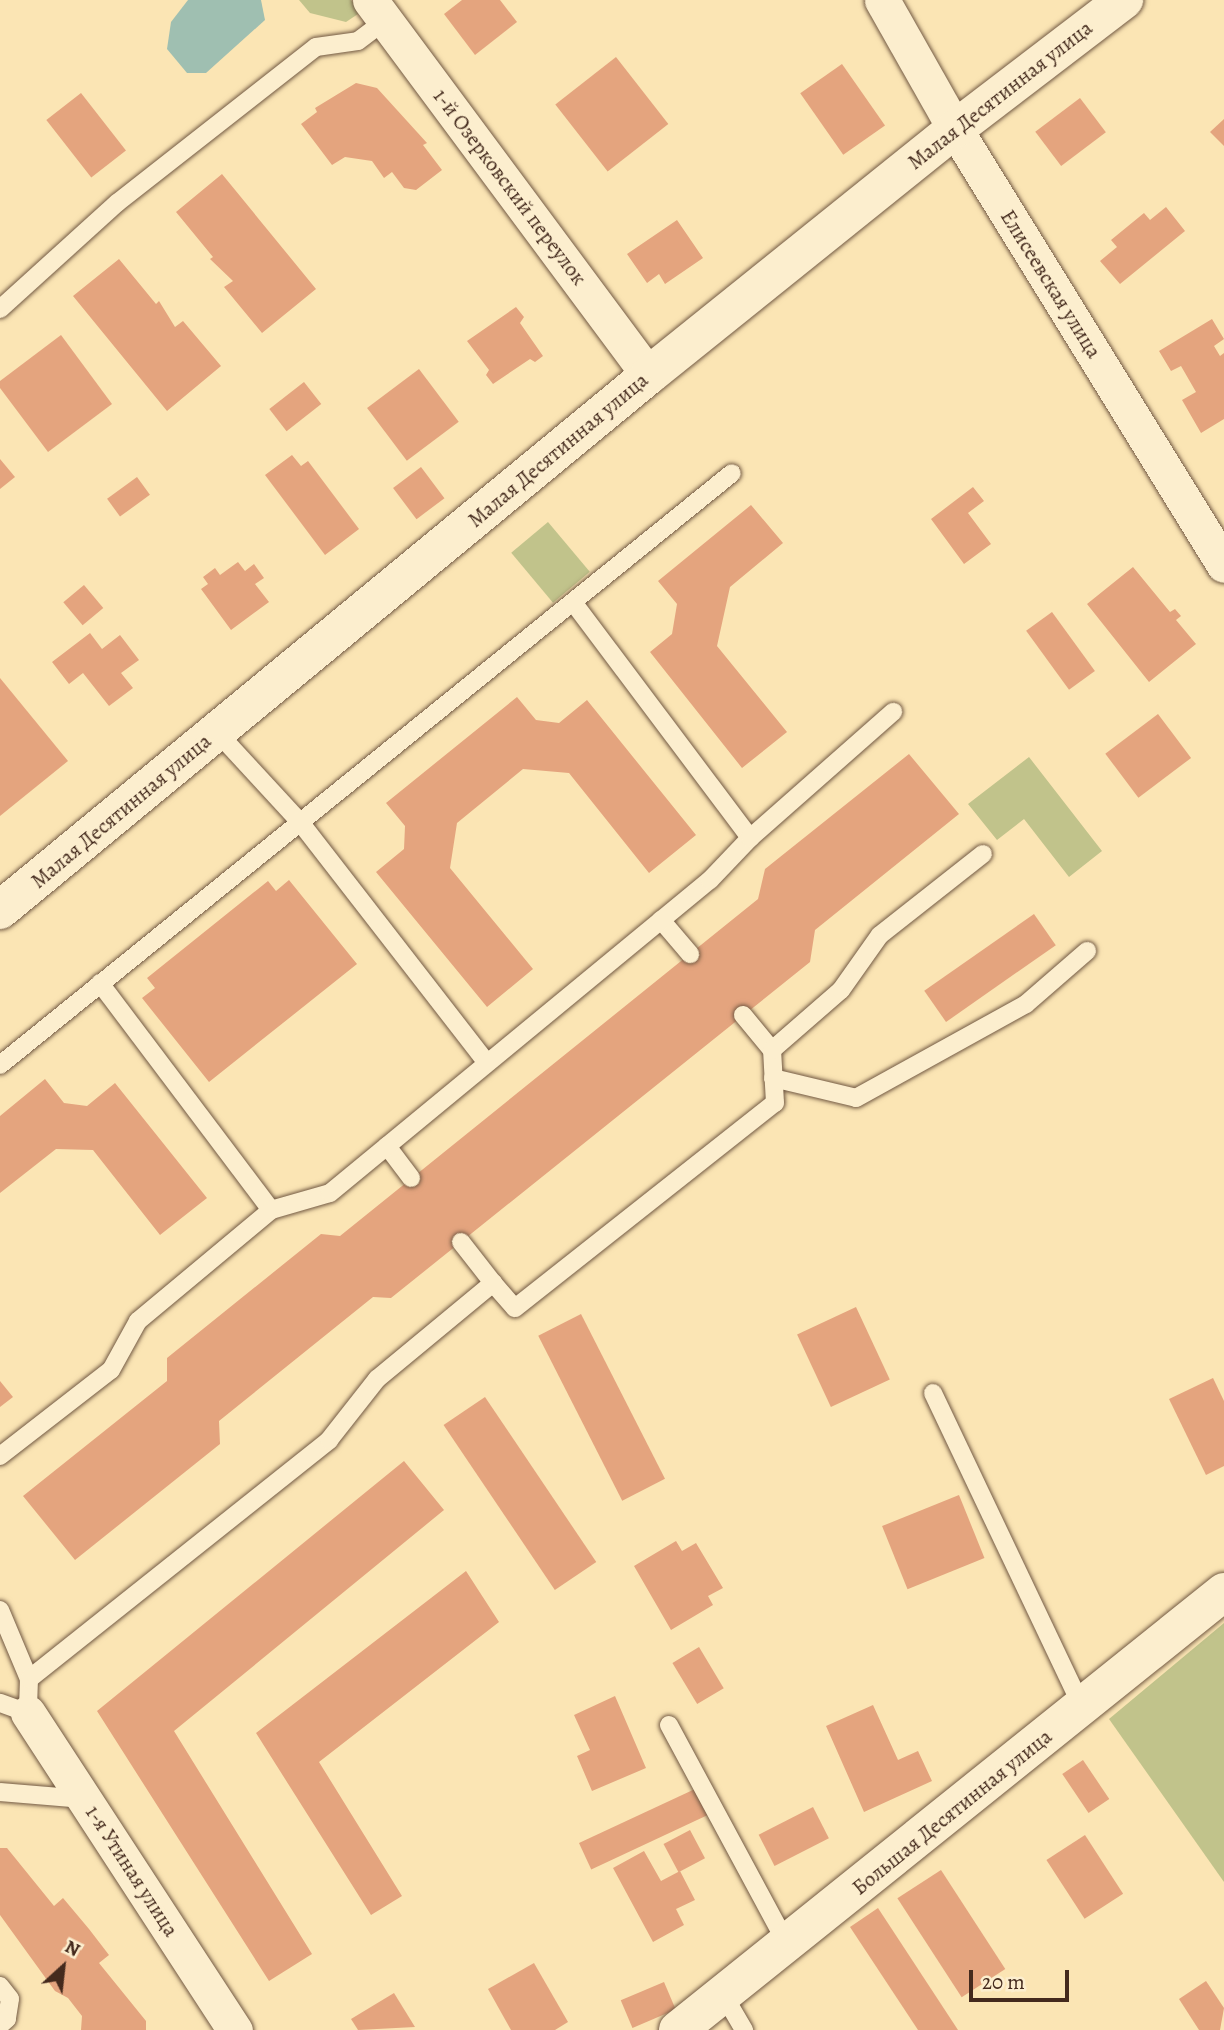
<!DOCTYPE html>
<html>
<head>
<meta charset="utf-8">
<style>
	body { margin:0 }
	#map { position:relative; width:1224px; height:2030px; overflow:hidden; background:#fbe5b4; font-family:Alegreya,serif }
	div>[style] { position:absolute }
	.green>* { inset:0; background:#c1c38b; transform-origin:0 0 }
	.water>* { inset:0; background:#9fbfb1 }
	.building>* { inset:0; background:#e4a47e; transform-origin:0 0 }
	.roads { filter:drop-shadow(0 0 2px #725943) drop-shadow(0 0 2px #725943) }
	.service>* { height:18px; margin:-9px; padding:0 9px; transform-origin:9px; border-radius:9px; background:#fceece }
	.minor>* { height:35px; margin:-17.5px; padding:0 17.5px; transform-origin:17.5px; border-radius:17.5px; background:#fceece }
	.tertiary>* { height:38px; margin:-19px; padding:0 19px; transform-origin:19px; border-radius:19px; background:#fceece }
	span { translate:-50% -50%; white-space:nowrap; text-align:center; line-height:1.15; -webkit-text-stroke:6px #fceece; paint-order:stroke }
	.street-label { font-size:21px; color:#442a1d }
	.north { position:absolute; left:28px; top:1932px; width:70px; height:70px; -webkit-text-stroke:5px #fceece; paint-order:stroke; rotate:27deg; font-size:19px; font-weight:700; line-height:28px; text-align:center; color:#442a1d }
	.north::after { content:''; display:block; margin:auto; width:24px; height:32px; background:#442a1d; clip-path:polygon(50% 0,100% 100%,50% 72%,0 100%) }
	.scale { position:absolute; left:969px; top:1970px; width:100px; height:32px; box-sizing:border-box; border:4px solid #442a1d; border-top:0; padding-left:9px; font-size:21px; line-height:24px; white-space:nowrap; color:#442a1d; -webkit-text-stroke:5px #fceece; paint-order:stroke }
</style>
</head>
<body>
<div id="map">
	<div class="green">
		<i style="clip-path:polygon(299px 0,351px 0,361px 12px,346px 22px,310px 13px)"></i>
		<i style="left:548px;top:522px;width:65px;height:48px;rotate:50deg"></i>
		<i style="clip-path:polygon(1029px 757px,1102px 851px,1069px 877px,1024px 819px,997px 840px,968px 804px)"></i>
		<i style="clip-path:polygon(1224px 1623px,1224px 1882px,1109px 1719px)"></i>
	</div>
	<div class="water">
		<i style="clip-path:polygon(188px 0,261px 0,265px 20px,206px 73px,187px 73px,167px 49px,171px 22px)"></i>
	</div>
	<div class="building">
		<i style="clip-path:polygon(462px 0,500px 0,517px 22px,475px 55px,444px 14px)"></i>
		<i style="left:616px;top:57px;width:85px;height:77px;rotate:52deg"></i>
		<i style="left:842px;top:64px;width:75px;height:51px;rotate:55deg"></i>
		<i style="clip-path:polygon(356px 83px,377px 88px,427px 143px,423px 145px,442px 170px,416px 190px,404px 188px,392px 172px,384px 178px,372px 161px,345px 157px,332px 165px,301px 124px,317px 112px,315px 108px)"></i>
		<i style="left:81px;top:93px;width:73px;height:44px;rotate:52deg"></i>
		<i style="left:1080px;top:98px;width:43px;height:56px;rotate:53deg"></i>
		<i style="clip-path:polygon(1224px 119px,1224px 146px,1210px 132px)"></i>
		<i style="clip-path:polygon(222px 174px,316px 289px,262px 333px,224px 287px,233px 281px,210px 259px,213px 257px,176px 212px)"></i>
		<i style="clip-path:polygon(1166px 207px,1185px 231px,1120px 284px,1100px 261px,1117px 247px,1111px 240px,1144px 213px,1150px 220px)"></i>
		<i style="clip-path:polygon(677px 220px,703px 258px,665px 284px,659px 274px,647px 283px,627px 254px)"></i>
		<i style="clip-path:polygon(119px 259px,156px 304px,159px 301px,175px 327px,183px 321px,221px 366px,167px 411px,73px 296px)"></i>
		<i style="clip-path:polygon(516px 307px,524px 317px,520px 323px,543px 356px,535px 362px,530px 359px,493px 384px,486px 375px,489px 370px,467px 341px)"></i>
		<i style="clip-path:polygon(1212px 319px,1224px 339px,1214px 346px,1220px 356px,1224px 353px,1224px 419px,1201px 433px,1182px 400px,1196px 392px,1181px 366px,1171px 371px,1159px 351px)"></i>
		<i style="clip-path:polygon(61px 335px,112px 404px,48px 452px,0 388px,0 381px)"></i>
		<i style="left:419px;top:369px;width:66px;height:65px;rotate:53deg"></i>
		<i style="left:304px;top:382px;width:28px;height:44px;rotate:52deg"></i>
		<i style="clip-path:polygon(292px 455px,301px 466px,308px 461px,359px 529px,325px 555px,265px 475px)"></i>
		<i style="clip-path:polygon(0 459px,15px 477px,0 489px)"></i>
		<i style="left:421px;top:467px;width:39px;height:35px;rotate:53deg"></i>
		<i style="left:137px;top:477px;width:22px;height:37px;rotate:54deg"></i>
		<i style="clip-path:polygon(973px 487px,984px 501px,968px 513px,991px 544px,964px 564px,931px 519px)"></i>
		<i style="clip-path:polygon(751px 505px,783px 543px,730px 587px,717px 646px,787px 732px,742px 768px,650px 652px,672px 634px,677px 604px,658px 581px)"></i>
		<i style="clip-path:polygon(238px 562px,245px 571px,254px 564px,264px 578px,255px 584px,269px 602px,231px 630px,201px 589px,208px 584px,203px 577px,215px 568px,220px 575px)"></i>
		<i style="clip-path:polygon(1133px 567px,1170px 612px,1175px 609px,1181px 616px,1176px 620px,1196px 644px,1149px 682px,1087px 604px)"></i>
		<i style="left:84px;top:585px;width:30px;height:27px;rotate:50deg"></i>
		<i style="left:1052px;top:612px;width:73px;height:32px;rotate:54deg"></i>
		<i style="clip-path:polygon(90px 633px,102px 649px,120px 635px,139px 660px,121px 673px,133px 688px,109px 706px,83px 673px,69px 684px,52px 662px)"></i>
		<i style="clip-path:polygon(0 678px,68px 761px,0 816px)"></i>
		<i style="clip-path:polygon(517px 697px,536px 720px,559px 723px,587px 700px,696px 835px,649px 873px,569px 773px,523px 769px,457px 823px,450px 868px,533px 969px,487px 1007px,376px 872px,404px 849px,405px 826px,386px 803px)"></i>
		<i style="left:1158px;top:714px;width:55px;height:66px;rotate:53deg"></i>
		<i style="clip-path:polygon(909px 754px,959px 814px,815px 930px,810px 962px,391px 1298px,373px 1297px,219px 1421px,220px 1444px,75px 1560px,23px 1496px,167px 1381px,167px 1358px,321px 1234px,340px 1236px,758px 899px,765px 869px)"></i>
		<i style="clip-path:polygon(289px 880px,357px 964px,209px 1082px,142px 998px,155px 988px,147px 978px,268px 881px,276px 891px)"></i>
		<i style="left:1034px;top:914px;width:38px;height:134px;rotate:55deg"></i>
		<i style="clip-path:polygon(45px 1079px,64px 1103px,87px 1106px,115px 1083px,207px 1198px,160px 1235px,93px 1150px,56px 1149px,0 1193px,0 1116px)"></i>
		<i style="left:856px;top:1307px;width:80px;height:65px;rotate:65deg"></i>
		<i style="left:581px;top:1314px;width:185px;height:48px;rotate:63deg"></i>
		<i style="clip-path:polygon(1213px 1378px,1224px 1401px,1224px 1466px,1206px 1475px,1169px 1399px)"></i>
		<i style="clip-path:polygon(0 1381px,13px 1397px,0 1407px)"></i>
		<i style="left:485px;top:1397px;width:199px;height:50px;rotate:56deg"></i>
		<i style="clip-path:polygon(404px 1461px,444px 1510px,174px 1731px,312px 1954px,269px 1981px,97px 1711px)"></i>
		<i style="left:959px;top:1495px;width:68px;height:83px;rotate:68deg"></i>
		<i style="clip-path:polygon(676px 1541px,682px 1551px,696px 1543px,723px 1588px,708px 1596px,713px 1605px,671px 1630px,634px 1566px)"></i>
		<i style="clip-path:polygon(466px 1571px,499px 1622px,319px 1762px,402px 1896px,371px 1915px,256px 1733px)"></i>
		<i style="left:699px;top:1647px;width:48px;height:31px;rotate:59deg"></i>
		<i style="clip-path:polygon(615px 1696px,646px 1768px,592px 1791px,577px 1756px,590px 1750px,574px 1715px)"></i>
		<i style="clip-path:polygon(873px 1705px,898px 1760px,918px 1751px,932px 1781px,864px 1812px,826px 1726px)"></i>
		<i style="left:1083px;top:1760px;width:47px;height:25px;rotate:56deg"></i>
		<i style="left:695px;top:1789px;width:29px;height:128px;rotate:65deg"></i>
		<i style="left:813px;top:1807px;width:35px;height:61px;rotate:63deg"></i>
		<i style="left:690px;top:1830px;width:32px;height:30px;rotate:62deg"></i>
		<i style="left:1085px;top:1835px;width:70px;height:46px;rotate:57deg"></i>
		<i style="clip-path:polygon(0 1848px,7px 1848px,54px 1906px,63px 1898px,89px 1929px,109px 1955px,99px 1963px,146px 2021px,146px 2030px,81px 2030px,82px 2016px,68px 1998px,55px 1991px,0 1915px)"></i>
		<i style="clip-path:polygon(644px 1851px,661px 1881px,680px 1871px,695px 1900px,676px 1909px,684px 1925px,653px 1942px,613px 1868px)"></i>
		<i style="left:941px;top:1870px;width:118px;height:52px;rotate:57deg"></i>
		<i style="clip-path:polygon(878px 1908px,958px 2030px,918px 2030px,850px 1927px)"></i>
		<i style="clip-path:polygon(534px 1963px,568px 2022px,555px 2030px,511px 2030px,488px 1989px)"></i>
		<i style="clip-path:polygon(1206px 1981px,1224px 2008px,1220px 2030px,1199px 2030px,1179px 1999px)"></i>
		<i style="left:664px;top:1982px;width:30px;height:47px;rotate:67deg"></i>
		<i style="clip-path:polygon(394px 1993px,415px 2027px,358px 2030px,351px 2019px)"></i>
	</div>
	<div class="roads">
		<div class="service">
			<i style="left:0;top:309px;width:158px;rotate:-42.2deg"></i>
			<i style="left:117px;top:203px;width:253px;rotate:-38.1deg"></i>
			<i style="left:316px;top:47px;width:42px;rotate:-8.1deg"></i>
			<i style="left:358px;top:41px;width:35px;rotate:-37deg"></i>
			<i style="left:573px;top:602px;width:295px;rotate:53.1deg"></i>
			<i style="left:217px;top:732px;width:122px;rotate:47.3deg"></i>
			<i style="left:300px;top:822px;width:304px;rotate:52.2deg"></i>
			<i style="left:661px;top:920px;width:45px;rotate:49.5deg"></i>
			<i style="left:100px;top:983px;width:284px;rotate:53deg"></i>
			<i style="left:743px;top:1015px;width:45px;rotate:50.4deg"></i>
			<i style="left:0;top:1065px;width:941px;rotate:-38.96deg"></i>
			<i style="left:773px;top:1078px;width:85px;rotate:13.5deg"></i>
			<i style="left:856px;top:1098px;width:194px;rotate:-28.9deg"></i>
			<i style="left:1026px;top:1004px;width:81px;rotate:-41deg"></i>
			<i style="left:387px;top:1146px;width:40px;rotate:53deg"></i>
			<i style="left:461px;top:1242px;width:52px;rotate:52deg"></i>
			<i style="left:933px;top:1393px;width:348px;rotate:64.6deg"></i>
			<i style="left:0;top:1456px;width:140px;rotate:-37.8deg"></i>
			<i style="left:111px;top:1370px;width:56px;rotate:-61.1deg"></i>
			<i style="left:138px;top:1321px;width:173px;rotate:-39.8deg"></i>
			<i style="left:271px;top:1210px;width:61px;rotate:-16.1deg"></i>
			<i style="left:330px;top:1193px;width:492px;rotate:-39.5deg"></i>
			<i style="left:710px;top:880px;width:58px;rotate:-46.4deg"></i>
			<i style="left:750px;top:838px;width:191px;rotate:-41.4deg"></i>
			<i style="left:0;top:1610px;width:75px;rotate:67.2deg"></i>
			<i style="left:29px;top:1679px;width:34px;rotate:92deg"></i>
			<i style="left:28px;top:1713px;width:30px;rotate:-160deg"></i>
			<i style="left:29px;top:1679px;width:384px;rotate:-38.5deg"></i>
			<i style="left:329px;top:1440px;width:78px;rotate:-51.8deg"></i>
			<i style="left:377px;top:1379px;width:151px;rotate:-39.6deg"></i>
			<i style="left:493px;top:1283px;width:33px;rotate:49deg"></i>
			<i style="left:515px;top:1308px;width:331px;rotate:-38.3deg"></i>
			<i style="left:775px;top:1103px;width:53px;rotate:-93.2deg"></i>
			<i style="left:772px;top:1050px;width:91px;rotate:-41deg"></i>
			<i style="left:841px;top:990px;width:67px;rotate:-54.7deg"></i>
			<i style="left:880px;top:935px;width:131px;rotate:-38.2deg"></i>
			<i style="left:669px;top:1725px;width:249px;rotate:61.7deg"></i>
			<i style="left:0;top:1792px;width:84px;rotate:4.8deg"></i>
			<i style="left:0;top:1986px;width:16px;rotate:52deg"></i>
			<i style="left:10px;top:1999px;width:20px;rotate:99deg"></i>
			<i style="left:7px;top:2019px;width:9px;rotate:139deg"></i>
			<i style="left:723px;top:1994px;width:42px;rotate:59.7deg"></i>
		</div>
		<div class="minor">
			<i style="left:370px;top:0;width:467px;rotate:53.4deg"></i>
			<i style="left:882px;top:0;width:148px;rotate:60.5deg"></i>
			<i style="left:955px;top:129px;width:512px;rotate:58.33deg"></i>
			<i style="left:28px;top:1713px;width:379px;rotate:56.9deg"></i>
		</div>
		<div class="tertiary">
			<i style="left:0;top:910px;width:841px;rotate:-39.5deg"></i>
			<i style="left:649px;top:375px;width:393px;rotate:-38.8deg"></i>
			<i style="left:955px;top:129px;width:213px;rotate:-37.4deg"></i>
			<i style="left:678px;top:2030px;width:700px;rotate:-38.74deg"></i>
		</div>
	</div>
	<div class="street-label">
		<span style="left:1000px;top:95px;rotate:-38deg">Малая Десятинная улица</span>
		<span style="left:510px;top:187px;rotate:53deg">1-й Озерковский переулок</span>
		<span style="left:1051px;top:284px;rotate:58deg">Елисеевская улица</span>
		<span style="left:558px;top:450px;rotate:-40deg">Малая Десятинная улица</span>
		<span style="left:121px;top:811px;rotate:-40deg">Малая Десятинная улица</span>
		<span style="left:952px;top:1812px;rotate:-39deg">Большая Десятинная улица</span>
		<span style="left:132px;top:1871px;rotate:57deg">1-я Утиная улица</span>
	</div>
	<div class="north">N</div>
	<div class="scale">20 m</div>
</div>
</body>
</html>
